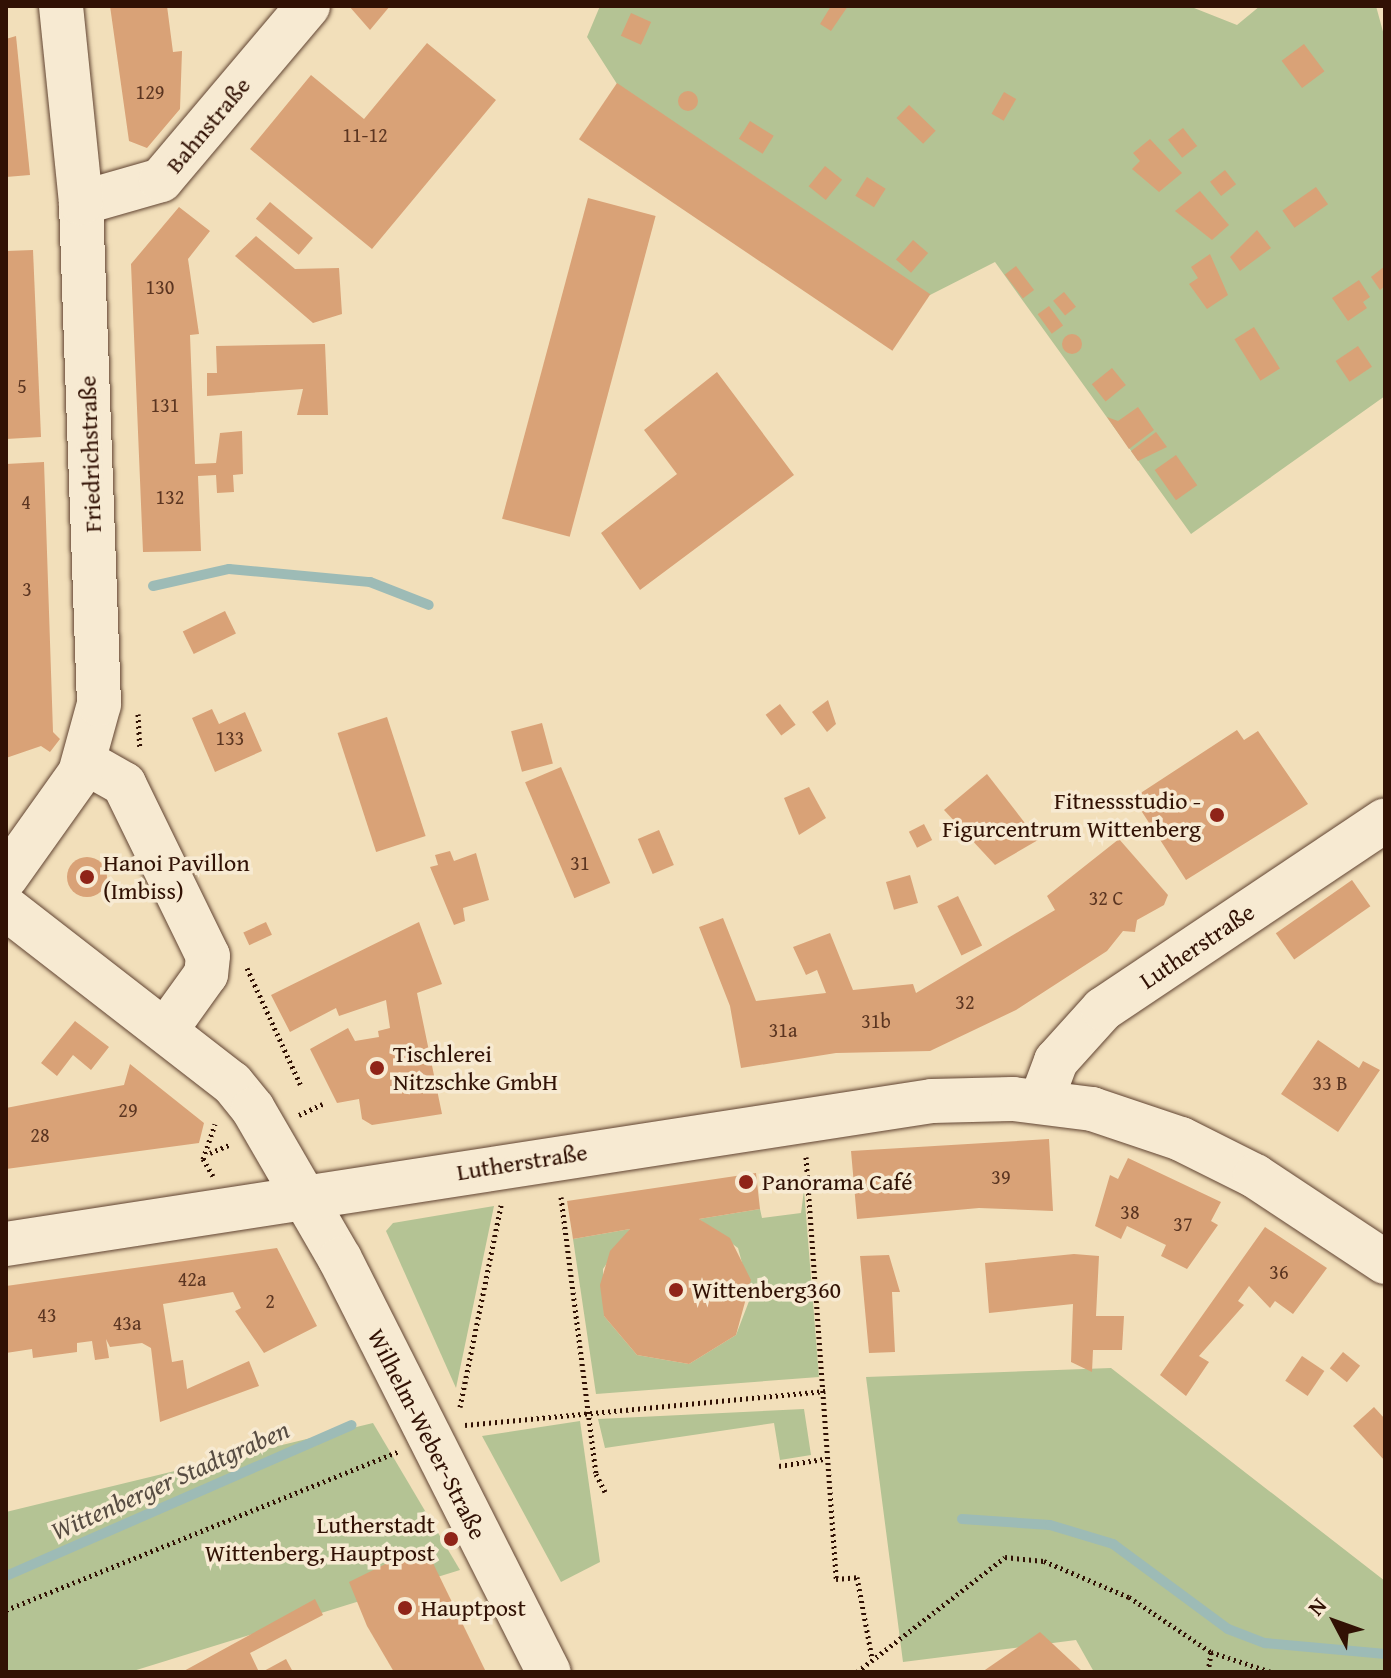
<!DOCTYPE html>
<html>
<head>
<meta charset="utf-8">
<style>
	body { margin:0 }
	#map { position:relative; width:1391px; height:1678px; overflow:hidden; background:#f2dfba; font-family:"Gentium Book Plus",serif }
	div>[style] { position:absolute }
	.green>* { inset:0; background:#b4c394 }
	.stream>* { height:10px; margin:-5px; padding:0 5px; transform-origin:5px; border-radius:5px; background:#9dbbb6 }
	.building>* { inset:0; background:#d9a277; transform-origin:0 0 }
	.round { border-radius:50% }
	.path>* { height:5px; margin-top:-2.5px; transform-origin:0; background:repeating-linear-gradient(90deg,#311104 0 2px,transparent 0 6px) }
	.roads { filter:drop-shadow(0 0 2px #614432) drop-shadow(0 0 2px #614432) }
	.minor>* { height:44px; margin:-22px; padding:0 22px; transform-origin:22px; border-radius:22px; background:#f7ead2 }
	.dots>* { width:22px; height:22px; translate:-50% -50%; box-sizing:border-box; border:4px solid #f7ead2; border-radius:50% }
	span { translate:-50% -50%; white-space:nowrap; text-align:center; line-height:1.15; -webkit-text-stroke:7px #f7ead2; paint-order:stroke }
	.number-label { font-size:20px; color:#5b3521 }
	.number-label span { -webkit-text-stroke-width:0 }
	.street-label { font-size:24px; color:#311104 }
	.poi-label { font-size:24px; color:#311104 }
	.right { translate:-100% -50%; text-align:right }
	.left { translate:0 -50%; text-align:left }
	.water-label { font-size:26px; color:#574c42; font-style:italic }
	.frame { position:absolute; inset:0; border:8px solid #311104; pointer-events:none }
	.north { position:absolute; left:1295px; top:1582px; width:80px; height:80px; -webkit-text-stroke:6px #f7ead2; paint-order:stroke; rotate:311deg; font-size:22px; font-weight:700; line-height:32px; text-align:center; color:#311104 }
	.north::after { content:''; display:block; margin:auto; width:28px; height:36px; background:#311104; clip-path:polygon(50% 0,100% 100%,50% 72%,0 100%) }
</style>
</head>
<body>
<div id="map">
	<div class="green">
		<i style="clip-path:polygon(600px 6px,1189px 6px,1237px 25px,1260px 6px,1376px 6px,1385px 39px,1385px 396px,1191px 534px,995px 262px,930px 295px,617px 84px,587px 37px)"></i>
		<i style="clip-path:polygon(804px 1190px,819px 1377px,596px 1394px,573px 1239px,630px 1229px,603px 1269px,604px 1316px,637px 1355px,689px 1364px,736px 1335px,751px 1296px,738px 1248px,699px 1219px,760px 1209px,762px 1218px,801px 1213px)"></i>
		<i style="clip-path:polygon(494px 1206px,456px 1388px,386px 1231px,393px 1223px)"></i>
		<i style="clip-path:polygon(1111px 1368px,1385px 1581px,1385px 1672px,1094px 1672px,1076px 1640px,903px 1662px,866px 1377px)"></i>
		<i style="clip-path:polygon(804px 1409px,811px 1455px,780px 1460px,774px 1423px,605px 1448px,598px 1419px)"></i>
		<i style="clip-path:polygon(580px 1421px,600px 1562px,561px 1582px,482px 1436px)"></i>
		<i style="clip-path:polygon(373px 1423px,460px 1570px,130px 1672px,6px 1672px,6px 1512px)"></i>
	</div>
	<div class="stream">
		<i style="left:153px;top:586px;width:78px;rotate:-12.6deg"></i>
		<i style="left:229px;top:569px;width:142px;rotate:5.3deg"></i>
		<i style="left:370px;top:582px;width:63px;rotate:21.3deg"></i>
		<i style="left:962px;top:1519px;width:88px;rotate:3.9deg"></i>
		<i style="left:1050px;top:1525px;width:66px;rotate:16.8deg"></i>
		<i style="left:1113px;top:1544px;width:143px;rotate:36.5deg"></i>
		<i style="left:1228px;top:1629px;width:40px;rotate:21deg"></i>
		<i style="left:1265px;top:1643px;width:121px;rotate:5.2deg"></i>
		<i style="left:6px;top:1576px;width:377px;rotate:-23.6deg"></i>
	</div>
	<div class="building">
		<i style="clip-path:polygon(110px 6px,167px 6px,173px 52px,182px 51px,180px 109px,147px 148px,129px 141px)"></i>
		<i style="clip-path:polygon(349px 6px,390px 6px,370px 30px)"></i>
		<i style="clip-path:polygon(831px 6px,848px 6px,831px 31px,820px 24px)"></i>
		<i style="left:631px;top:13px;width:22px;height:25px;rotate:24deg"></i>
		<i style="clip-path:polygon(16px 36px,30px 175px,6px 177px,6px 39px)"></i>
		<i style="clip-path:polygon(427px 43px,496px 100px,372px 249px,250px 149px,311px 75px,364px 119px)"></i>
		<i style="left:1304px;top:44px;width:34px;height:28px;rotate:53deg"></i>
		<i style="left:617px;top:83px;width:378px;height:68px;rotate:34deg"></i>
		<i class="round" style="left:678px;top:91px;width:20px;height:20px"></i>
		<i style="left:1004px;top:92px;width:14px;height:25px;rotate:30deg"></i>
		<i style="left:909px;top:105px;width:37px;height:18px;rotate:44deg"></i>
		<i style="left:750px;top:121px;width:28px;height:21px;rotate:32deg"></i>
		<i style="left:1183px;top:128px;width:23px;height:19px;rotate:52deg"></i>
		<i style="clip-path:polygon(1150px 139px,1182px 173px,1159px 192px,1132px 169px,1140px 161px,1133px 153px)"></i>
		<i style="left:825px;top:166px;width:22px;height:26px;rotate:39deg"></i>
		<i style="left:1225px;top:170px;width:18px;height:19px;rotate:52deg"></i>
		<i style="left:867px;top:177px;width:22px;height:22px;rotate:32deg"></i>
		<i style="left:1316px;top:187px;width:21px;height:41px;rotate:55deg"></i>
		<i style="clip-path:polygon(1200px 191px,1229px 225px,1212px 240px,1175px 211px)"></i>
		<i style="left:588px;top:198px;width:70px;height:332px;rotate:15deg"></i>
		<i style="left:270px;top:202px;width:56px;height:22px;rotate:40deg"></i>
		<i style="clip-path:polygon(179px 207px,210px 231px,188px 259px,199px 334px,190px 335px,195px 464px,216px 463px,220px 433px,242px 431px,243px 474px,233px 475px,234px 492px,217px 493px,216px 475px,198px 476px,201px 551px,143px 552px,131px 264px)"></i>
		<i style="clip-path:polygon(1257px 230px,1271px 248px,1240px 271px,1230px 257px)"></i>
		<i style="clip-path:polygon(256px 236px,295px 269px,339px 268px,342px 314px,313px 323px,235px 256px)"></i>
		<i style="left:913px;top:240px;width:20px;height:26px;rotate:41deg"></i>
		<i style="clip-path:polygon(33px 250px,41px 437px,6px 439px,6px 251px)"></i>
		<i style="clip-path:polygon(1210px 254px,1228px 295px,1207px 309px,1189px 284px,1198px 278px,1191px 267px)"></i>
		<i style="left:1016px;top:266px;width:30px;height:14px;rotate:53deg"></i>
		<i style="clip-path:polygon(1385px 266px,1385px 286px,1380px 290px,1371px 277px)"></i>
		<i style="clip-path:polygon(1359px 280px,1370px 297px,1363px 302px,1367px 308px,1348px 321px,1332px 298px)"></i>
		<i style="left:1064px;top:292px;width:19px;height:14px;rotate:51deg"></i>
		<i style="left:1049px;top:306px;width:24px;height:14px;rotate:54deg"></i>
		<i style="left:1254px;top:327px;width:49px;height:23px;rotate:58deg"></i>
		<i class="round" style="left:1062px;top:334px;width:20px;height:20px"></i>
		<i style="clip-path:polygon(325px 344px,328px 415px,297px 415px,303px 389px,207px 396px,207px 373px,217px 373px,216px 346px)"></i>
		<i style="left:1358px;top:346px;width:25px;height:27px;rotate:56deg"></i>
		<i style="left:1112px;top:368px;width:22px;height:26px;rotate:51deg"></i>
		<i style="clip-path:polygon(717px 372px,794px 475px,640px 590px,601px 533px,677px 474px,644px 430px)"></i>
		<i style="clip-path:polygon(1138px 407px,1154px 430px,1129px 449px,1107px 417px,1118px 421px)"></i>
		<i style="clip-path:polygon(1156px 432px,1167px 447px,1138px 461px,1131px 451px)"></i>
		<i style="left:1176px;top:455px;width:37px;height:26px;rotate:55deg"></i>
		<i style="clip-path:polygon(44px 462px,53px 732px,60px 739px,50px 752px,41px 746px,6px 758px,6px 464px)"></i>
		<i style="left:225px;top:611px;width:25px;height:47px;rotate:64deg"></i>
		<i style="clip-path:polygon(828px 700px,836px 724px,827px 732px,812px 712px)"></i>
		<i style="left:780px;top:704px;width:26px;height:18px;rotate:53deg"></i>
		<i style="clip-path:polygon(212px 709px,219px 724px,245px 712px,262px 751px,215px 772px,192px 718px)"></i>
		<i style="left:387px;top:717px;width:125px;height:52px;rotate:72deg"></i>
		<i style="left:542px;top:723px;width:42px;height:32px;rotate:75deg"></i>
		<i style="clip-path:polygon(1237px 730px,1244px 740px,1258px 731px,1308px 804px,1186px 880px,1133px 798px)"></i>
		<i style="left:561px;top:767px;width:126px;height:39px;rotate:67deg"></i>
		<i style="clip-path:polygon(987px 774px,1038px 840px,995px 865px,944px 810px)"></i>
		<i style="clip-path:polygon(809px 787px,826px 818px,799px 835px,784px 798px)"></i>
		<i style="left:924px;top:824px;width:18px;height:17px;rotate:63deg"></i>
		<i style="left:659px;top:830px;width:38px;height:23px;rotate:67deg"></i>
		<i style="clip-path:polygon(1119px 839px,1168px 895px,1164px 905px,1137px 920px,1135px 932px,1123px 931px,1107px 951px,1016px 1010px,930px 1051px,836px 1053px,741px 1068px,730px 1006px,699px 927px,723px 918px,756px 1001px,826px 993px,817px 970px,806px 975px,793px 947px,830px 933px,853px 990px,913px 984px,916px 993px,1055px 910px,1047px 896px)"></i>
		<i style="clip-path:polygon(450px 851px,454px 861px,476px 853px,489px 900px,463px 908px,465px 921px,454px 925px,430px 867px,438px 865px,435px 855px)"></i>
		<i class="round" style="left:67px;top:857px;width:40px;height:40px"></i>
		<i style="left:910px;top:875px;width:29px;height:25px;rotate:74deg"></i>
		<i style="left:1352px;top:880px;width:32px;height:93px;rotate:55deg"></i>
		<i style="left:958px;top:896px;width:55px;height:23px;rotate:64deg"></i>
		<i style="left:266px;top:922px;width:14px;height:25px;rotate:65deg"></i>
		<i style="clip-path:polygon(419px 922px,442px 984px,417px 993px,442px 1114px,372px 1125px,362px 1119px,359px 1099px,337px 1103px,310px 1049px,348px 1028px,355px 1041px,379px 1037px,378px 1031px,390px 1028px,386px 1000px,339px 1016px,336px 1008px,290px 1032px,271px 995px)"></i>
		<i style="clip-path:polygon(75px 1021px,109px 1047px,91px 1070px,73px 1055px,57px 1076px,41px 1063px)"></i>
		<i style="clip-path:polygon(1318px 1040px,1359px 1068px,1363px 1061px,1380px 1070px,1338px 1132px,1281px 1094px)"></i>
		<i style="clip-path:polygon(130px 1064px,204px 1123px,199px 1143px,6px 1169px,6px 1108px,124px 1085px)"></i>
		<i style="clip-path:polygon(1049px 1139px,1053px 1211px,979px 1208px,857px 1219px,851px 1151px)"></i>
		<i style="clip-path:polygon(1128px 1158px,1221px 1202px,1211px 1221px,1218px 1225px,1187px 1269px,1161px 1256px,1166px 1245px,1127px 1226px,1121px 1239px,1095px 1226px,1110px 1175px,1118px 1179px)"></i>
		<i style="clip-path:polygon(756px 1173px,760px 1209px,699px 1219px,730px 1238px,751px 1280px,736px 1335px,689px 1364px,637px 1355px,604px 1316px,600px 1285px,610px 1251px,630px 1229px,573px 1239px,567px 1201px)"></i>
		<i style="clip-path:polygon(1265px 1227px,1327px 1268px,1293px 1314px,1275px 1301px,1270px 1308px,1249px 1286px,1238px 1301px,1244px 1305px,1199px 1356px,1209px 1362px,1186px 1396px,1160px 1375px)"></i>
		<i style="clip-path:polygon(277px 1248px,317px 1326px,264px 1353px,235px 1311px,241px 1308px,233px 1292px,163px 1304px,172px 1362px,183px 1360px,187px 1389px,249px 1361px,259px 1386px,160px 1422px,151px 1348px,142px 1343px,110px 1347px,106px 1339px,109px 1358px,95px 1360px,92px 1341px,77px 1343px,77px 1352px,33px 1358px,32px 1349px,6px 1353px,6px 1286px)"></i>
		<i style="clip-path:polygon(1074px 1254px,1099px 1256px,1096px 1316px,1124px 1316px,1122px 1350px,1093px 1350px,1092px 1372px,1071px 1362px,1073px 1304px,989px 1313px,985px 1263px)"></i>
		<i style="clip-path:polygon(889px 1255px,900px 1292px,892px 1292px,895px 1352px,869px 1353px,860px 1256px)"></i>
		<i style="left:1343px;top:1352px;width:22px;height:21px;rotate:39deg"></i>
		<i style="left:1302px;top:1356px;width:27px;height:30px;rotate:34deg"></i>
		<i style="clip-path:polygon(1374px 1407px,1385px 1419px,1385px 1461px,1353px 1426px)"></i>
		<i style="clip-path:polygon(420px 1547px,431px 1559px,486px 1672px,394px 1672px,367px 1626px,349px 1582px)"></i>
		<i style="clip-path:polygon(315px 1599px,323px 1615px,250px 1653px,259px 1672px,182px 1672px)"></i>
		<i style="clip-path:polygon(1040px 1632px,1083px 1672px,982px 1672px)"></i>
		<i style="clip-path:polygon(286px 1659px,293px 1672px,262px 1672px)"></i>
	</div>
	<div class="path">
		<i style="left:138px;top:714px;width:34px;rotate:87deg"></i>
		<i style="left:247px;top:968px;width:128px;rotate:65.4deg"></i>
		<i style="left:299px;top:1115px;width:26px;rotate:-25deg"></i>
		<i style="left:210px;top:1153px;width:23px;rotate:-23deg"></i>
		<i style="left:806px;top:1157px;width:423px;rotate:85.9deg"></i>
		<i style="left:836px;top:1579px;width:21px;rotate:-5deg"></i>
		<i style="left:857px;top:1577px;width:82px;rotate:79.5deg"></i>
		<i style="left:213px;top:1176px;width:20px;rotate:-120deg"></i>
		<i style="left:203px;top:1159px;width:37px;rotate:-71deg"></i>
		<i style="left:561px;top:1197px;width:279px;rotate:82.8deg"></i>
		<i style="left:596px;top:1474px;width:20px;rotate:63deg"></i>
		<i style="left:460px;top:1407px;width:206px;rotate:-78.5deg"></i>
		<i style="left:465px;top:1425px;width:362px;rotate:-5.4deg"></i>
		<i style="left:779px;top:1466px;width:45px;rotate:-9deg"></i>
		<i style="left:6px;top:1610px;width:423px;rotate:-22deg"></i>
		<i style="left:857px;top:1672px;width:187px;rotate:-37.8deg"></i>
		<i style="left:1005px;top:1557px;width:39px;rotate:6deg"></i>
		<i style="left:1044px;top:1561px;width:92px;rotate:23deg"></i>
		<i style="left:1129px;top:1597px;width:99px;rotate:33.9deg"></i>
		<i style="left:1211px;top:1652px;width:63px;rotate:18.4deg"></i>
		<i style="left:1208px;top:1672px;width:20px;rotate:-81deg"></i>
	</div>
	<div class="roads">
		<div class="minor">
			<i style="left:81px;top:203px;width:83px;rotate:-16deg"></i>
			<i style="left:161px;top:180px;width:228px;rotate:-49.8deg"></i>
			<i style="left:85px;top:762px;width:45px;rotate:29.4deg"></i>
			<i style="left:124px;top:784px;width:191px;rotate:64deg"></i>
			<i style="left:208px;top:956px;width:18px;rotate:96deg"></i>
			<i style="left:206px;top:974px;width:70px;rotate:125.7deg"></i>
			<i style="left:6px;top:877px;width:128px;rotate:-54.6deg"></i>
			<i style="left:80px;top:773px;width:72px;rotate:-74.6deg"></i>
			<i style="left:99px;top:704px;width:501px;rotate:-92.06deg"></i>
			<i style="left:81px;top:203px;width:198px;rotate:-95.8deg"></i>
			<i style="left:6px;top:908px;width:286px;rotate:37.8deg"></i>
			<i style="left:232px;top:1083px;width:33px;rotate:51deg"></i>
			<i style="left:253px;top:1109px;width:173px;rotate:59.9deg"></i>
			<i style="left:340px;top:1259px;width:463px;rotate:63.2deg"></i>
			<i style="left:1041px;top:1101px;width:43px;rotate:-69.4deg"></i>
			<i style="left:1056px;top:1061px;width:70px;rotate:-47.9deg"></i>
			<i style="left:1103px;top:1009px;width:339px;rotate:-33.8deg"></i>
			<i style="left:6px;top:1244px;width:937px;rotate:-8.78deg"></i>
			<i style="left:932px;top:1101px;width:81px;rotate:-1.4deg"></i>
			<i style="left:1013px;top:1099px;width:80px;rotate:7.2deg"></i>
			<i style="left:1092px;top:1109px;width:94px;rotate:18.6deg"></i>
			<i style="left:1181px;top:1139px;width:83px;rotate:26.6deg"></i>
			<i style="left:1255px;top:1176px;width:156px;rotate:33.5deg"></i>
		</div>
	</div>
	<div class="dots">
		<i style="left:1217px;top:815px;background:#8f2418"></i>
		<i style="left:87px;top:877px;background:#8f2418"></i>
		<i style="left:377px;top:1068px;background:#8f2418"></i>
		<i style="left:746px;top:1182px;background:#8f2418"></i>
		<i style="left:676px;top:1290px;background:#8f2418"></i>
		<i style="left:451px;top:1539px;background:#8f2418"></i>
		<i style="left:405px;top:1608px;background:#8f2418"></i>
	</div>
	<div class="number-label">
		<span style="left:150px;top:91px">129</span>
		<span style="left:365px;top:134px">11-12</span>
		<span style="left:160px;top:286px">130</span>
		<span style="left:22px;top:385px">5</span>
		<span style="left:165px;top:404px">131</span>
		<span style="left:170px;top:496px">132</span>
		<span style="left:26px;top:501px">4</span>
		<span style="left:27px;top:588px">3</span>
		<span style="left:230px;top:737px">133</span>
		<span style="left:580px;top:862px">31</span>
		<span style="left:1106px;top:897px">32 C</span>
		<span style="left:965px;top:1001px">32</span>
		<span style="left:876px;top:1020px">31b</span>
		<span style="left:783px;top:1029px">31a</span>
		<span style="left:1330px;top:1082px">33 B</span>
		<span style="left:128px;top:1109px">29</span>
		<span style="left:40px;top:1134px">28</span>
		<span style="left:1001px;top:1176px">39</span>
		<span style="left:1130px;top:1211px">38</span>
		<span style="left:1183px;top:1223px">37</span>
		<span style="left:1279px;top:1271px">36</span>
		<span style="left:192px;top:1278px">42a</span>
		<span style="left:270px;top:1300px">2</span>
		<span style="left:47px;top:1314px">43</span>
		<span style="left:127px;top:1322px">43a</span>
	</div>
	<div class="street-label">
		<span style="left:208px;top:125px;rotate:-50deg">Bahnstraße</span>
		<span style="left:90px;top:454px;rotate:-92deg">Friedrichstraße</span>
		<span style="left:1197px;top:946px;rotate:-34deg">Lutherstraße</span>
		<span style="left:522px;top:1162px;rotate:-9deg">Lutherstraße</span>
		<span style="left:427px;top:1434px;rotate:63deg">Wilhelm-Weber-Straße</span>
	</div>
	<div class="poi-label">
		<span class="right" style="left:1201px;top:815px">Fitnessstudio -<br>Figurcentrum Wittenberg</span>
		<span class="left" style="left:103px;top:877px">Hanoi Pavillon<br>(Imbiss)</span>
		<span class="left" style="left:393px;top:1068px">Tischlerei<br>Nitzschke GmbH</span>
		<span class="left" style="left:762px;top:1182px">Panorama Café</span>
		<span class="left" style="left:692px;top:1290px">Wittenberg360</span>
		<span class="right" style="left:435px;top:1539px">Lutherstadt<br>Wittenberg, Hauptpost</span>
		<span class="left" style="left:421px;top:1608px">Hauptpost</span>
	</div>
	<div class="water-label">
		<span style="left:170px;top:1480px;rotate:-24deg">Wittenberger Stadtgraben</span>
	</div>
	<div class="frame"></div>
	<div class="north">N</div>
</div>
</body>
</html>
